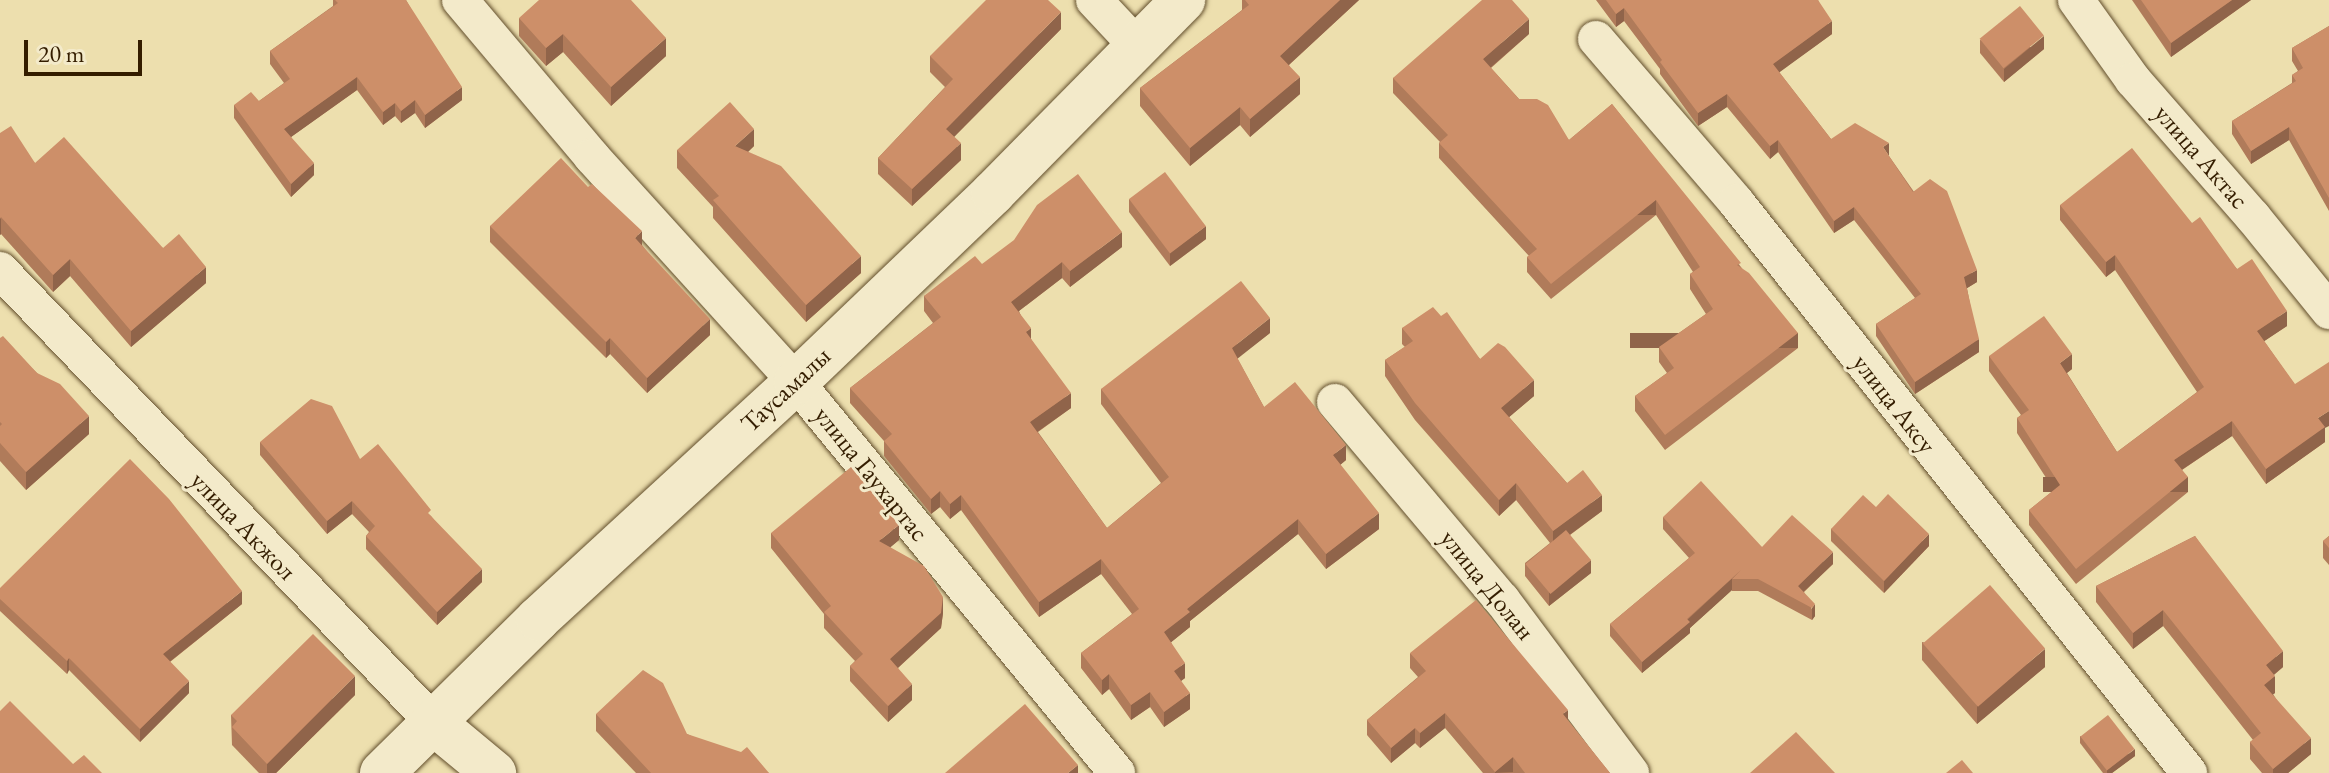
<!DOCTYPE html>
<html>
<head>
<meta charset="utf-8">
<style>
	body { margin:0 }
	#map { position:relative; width:2329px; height:773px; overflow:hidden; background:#eddfae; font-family:"EB Garamond",serif }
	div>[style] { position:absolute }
	.roads { filter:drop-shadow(0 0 2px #624e2c) drop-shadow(0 0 2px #624e2c) }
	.minor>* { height:36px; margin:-18px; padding:0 18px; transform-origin:18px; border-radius:18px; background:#f3eaca }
	.tertiary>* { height:44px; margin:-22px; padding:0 22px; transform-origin:22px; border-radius:22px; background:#f3eaca }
	.wall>* { inset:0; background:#b07b5a }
	.shaded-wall>* { inset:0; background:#90644a; transform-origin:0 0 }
	.building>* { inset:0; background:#cd8f69; transform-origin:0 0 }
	span { translate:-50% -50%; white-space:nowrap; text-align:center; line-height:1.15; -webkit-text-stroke:6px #f3eaca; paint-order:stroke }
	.street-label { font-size:26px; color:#341d00 }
	.scale { position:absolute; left:24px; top:40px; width:118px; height:36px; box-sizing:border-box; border:4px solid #341d00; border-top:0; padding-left:10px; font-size:24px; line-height:28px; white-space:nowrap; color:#341d00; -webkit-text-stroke:6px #f3eaca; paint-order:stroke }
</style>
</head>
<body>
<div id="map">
	<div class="roads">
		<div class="minor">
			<i style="left:460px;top:0;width:205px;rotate:49.9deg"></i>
			<i style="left:592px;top:157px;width:304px;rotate:47.8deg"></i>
			<i style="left:796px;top:382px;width:506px;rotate:50.61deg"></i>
			<i style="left:1094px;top:0;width:63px;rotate:46.9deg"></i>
			<i style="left:2076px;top:0;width:98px;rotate:54.5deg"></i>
			<i style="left:2133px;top:80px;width:182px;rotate:48.8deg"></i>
			<i style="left:2253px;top:217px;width:121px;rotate:51deg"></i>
			<i style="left:1596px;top:39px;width:215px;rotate:49.3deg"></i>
			<i style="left:1736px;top:202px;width:729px;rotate:51.57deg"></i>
			<i style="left:0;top:270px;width:629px;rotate:46.22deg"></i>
			<i style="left:1335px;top:402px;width:259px;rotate:49.9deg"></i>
			<i style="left:1502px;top:600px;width:216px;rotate:53.3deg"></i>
		</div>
		<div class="tertiary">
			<i style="left:435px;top:724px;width:77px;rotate:39.7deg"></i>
			<i style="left:382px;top:773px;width:219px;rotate:-44.6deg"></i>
			<i style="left:538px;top:619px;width:350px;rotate:-42.6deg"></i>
			<i style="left:796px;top:382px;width:273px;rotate:-43.8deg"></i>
			<i style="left:993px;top:193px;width:271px;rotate:-45.4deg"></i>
		</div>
	</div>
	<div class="wall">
		<i style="clip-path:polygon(333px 0,406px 0,462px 100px,425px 128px,415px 113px,401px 123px,395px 116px,383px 125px,357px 90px,291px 137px,314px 175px,291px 197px,234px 118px,234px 105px,259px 101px,284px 83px,270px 64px,270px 51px,333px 6px)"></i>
		<i style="clip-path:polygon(1242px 0,1359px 0,1289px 65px,1300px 94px,1250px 137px,1240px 125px,1190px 166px,1140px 106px,1140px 88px,1242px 10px)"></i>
		<i style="clip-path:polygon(1596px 0,1818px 0,1832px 34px,1779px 72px,1831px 139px,1889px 156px,1977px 282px,1967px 288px,1979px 352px,1915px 394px,1876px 336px,1876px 324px,1915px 298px,1854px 220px,1834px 233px,1778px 152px,1770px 159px,1727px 107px,1698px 126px,1660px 74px,1660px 69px,1624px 21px,1616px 27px)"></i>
		<i style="clip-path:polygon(2132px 0,2251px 0,2171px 57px)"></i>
		<i style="clip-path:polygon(519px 18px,666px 56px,611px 106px,563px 52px,546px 66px,519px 36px)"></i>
		<i style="clip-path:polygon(2329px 26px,2329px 211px,2289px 140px,2251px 164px,2232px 134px,2232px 121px,2292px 83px,2292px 75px,2298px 71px,2292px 61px,2292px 48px)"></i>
		<i style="clip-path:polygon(1061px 29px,954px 137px,961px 160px,912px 206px,878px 174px,878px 158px,945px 87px,930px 72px,930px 56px)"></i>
		<i style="clip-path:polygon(1529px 34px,1491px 68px,1519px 99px,1569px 140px,1612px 104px,1741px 267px,1798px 348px,1665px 450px,1635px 411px,1635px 396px,1667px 373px,1659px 362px,1659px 347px,1706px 314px,1690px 289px,1690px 274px,1693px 272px,1656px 215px,1551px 299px,1527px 272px,1527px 257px,1529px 256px,1439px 158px,1439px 143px,1440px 142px,1393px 93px,1393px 78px)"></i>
		<i style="clip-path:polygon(1980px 40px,2044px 49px,2004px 82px,1980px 53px)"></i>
		<i style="clip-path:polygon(0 133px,35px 163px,163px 248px,206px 283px,131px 347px,70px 276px,53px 292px,1px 234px,0 235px)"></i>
		<i style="clip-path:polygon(754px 146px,748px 152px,861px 273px,806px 322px,713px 218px,713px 207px,677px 168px,677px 150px)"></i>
		<i style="clip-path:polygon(588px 187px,642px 245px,710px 335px,647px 393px,610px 354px,606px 358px,490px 242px,490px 226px)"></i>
		<i style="clip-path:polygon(1129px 199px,1206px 239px,1170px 266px,1129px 212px)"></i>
		<i style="clip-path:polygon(2060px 205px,2192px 223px,2237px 269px,2287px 326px,2264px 341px,2325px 428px,2325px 442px,2266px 484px,2232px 436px,2182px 470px,2188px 492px,2076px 584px,2029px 525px,2029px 510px,2054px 490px,2017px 433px,2017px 418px,2021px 415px,1989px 371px,1989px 356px,2072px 369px,2067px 373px,2117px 452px,2197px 392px,2115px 270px,2106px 277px,2060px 220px)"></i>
		<i style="clip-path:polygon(1122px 247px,1070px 287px,1062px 278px,1019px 311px,1031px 339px,1071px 408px,1038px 432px,1107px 528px,1161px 483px,1101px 404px,1101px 389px,1270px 333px,1237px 358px,1264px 407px,1346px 460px,1340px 465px,1379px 529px,1326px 569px,1298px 534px,1190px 621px,1190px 627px,1171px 642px,1185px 678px,1181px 681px,1190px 709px,1164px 727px,1150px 707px,1131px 720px,1109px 689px,1102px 695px,1081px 668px,1081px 653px,1132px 614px,1101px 574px,1039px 617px,961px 510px,950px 519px,940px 507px,931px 514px,884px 456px,884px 441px,850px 403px,850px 388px,933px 323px,924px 311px,924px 296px,982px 264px)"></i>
		<i style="clip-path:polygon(1441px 316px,1480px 359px,1534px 396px,1509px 417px,1567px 483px,1602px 511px,1570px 535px,1591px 573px,1549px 606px,1525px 576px,1525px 563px,1550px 543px,1516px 500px,1499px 516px,1415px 420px,1385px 376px,1385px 360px,1405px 347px,1402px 344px,1402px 328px)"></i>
		<i style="clip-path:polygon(0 338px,37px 373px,89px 434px,26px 490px,0 461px)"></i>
		<i style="clip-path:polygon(260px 442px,360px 459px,431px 516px,482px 582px,437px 625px,366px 549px,366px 536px,369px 532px,352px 514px,327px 534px,260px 455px)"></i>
		<i style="clip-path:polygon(1876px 507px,1929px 546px,1884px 593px,1831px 541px,1831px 529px)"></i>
		<i style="clip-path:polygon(1663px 517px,1762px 547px,1833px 564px,1804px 592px,1815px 616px,1812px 620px,1758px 591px,1732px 591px,1732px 590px,1690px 628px,1690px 633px,1642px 673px,1610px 636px,1610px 624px,1689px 558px,1663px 529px)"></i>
		<i style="clip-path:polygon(771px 533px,899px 540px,890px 547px,943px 613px,941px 628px,898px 668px,912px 700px,888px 722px,850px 681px,850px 666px,855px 661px,824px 628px,824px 614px,771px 548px)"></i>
		<i style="clip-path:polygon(2195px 536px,2283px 667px,2274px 675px,2275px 693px,2273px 694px,2311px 754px,2288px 773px,2262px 773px,2250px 759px,2250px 742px,2253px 740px,2163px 626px,2133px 649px,2096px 602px,2096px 586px)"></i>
		<i style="clip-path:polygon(2329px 536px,2329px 565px,2323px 558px,2323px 541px)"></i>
		<i style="clip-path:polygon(0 588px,242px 604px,170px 662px,189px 693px,140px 742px,69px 670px,67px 674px,0 611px)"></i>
		<i style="clip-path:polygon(1922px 642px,2045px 667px,1977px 724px,1922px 660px)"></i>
		<i style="clip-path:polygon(1410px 653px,1568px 721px,1610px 773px,1483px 773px,1445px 728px,1420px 748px,1415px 743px,1391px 763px,1367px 735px,1367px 720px,1418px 677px,1410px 668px)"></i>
		<i style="clip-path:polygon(355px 695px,276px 773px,259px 773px,232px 745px,231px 715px)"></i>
		<i style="clip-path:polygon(596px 714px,687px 734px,769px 773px,636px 773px,596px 731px)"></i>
		<i style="clip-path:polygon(2080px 736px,2135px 756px,2112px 773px,2103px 773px,2080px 743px)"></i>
	</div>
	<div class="shaded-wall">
		<i style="clip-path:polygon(1340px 0,1359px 0,1280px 73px,1280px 56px)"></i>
		<i style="clip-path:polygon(2232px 0,2251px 0,2171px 57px,2171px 43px)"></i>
		<i style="clip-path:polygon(1624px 8px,1624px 21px,1616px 27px,1616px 14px)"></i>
		<i style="clip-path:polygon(1061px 12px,1061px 29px,946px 145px,946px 129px)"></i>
		<i style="clip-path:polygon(1529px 19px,1529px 34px,1483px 74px,1483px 59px)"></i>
		<i style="clip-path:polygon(1832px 21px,1832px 34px,1773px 77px,1773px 64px)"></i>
		<i style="clip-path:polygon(563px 34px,563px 52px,546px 66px,546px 48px)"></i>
		<i style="clip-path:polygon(2044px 36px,2044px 49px,2004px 82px,2004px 69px)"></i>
		<i style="clip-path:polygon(666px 38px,666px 56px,611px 106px,611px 87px)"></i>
		<i style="clip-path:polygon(357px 77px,357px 90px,284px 142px,284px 129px)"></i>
		<i style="clip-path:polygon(1300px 77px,1300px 94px,1250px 137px,1250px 119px)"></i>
		<i style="clip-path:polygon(462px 87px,462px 100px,425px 128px,425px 115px)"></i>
		<i style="clip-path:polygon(1727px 94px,1727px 107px,1698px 126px,1698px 113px)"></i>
		<i style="clip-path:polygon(415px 100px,415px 113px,401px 123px,401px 111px)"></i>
		<i style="clip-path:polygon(395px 103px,395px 116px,383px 125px,383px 112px)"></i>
		<i style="clip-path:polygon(1240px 107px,1240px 125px,1190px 166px,1190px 148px)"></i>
		<i style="clip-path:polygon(2289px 127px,2289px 140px,2251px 164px,2251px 151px)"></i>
		<i style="clip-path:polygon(754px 129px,754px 146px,735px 164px,735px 146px)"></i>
		<i style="clip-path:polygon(1778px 140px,1778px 152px,1770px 159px,1770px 146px)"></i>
		<i style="clip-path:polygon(961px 143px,961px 160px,912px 206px,912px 189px)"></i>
		<i style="clip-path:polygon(1889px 143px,1889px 156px,1883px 147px)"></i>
		<i style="clip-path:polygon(314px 163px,314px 175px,291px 197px,291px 184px)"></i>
		<i style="left:1656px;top:200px;width:15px;height:134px;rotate:90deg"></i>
		<i style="clip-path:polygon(1854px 207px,1854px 220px,1834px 233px,1834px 221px)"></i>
		<i style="clip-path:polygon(1px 217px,1px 234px,0 235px,0 219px)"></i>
		<i style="clip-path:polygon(1206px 226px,1206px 239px,1170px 266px,1170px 253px)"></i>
		<i style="clip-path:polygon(642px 231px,642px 246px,635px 238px)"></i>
		<i style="clip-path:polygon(1122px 232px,1122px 247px,1070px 287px,1070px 271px)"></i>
		<i style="clip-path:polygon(2115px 255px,2115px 270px,2106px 277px,2106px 262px)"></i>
		<i style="clip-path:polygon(861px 256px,861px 273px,806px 322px,806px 305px)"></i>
		<i style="clip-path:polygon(70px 259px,70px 276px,53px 292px,53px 275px)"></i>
		<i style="clip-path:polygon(1062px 262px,1062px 278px,1011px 317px,1011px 302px)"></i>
		<i style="clip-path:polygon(206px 267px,206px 283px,131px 347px,131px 331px)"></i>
		<i style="clip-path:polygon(1977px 270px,1977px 282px,1964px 290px,1964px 277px)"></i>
		<i style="clip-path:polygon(2287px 311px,2287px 326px,2257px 346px,2257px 331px)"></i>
		<i style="clip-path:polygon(1270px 318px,1270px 333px,1232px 363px,1232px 348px)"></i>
		<i style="clip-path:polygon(710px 319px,710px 335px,647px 393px,647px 378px)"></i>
		<i style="clip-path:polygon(1031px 328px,1031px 343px,1026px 332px)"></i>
		<i style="left:1798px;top:333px;width:15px;height:168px;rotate:90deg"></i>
		<i style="clip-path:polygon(610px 338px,610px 354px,606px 358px,606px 342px)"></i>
		<i style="clip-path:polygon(1979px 339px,1979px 352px,1915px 394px,1915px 382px)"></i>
		<i style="clip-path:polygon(2072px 354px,2072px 369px,2060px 378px,2060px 363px)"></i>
		<i style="clip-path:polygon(1534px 380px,1534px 396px,1501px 424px,1501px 408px)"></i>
		<i style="clip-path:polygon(1071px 393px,1071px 408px,1030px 437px,1030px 422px)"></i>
		<i style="clip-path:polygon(2329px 411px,2329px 426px,2325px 428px,2325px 442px,2266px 484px,2266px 469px,2318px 418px)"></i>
		<i style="clip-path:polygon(89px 416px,89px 434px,26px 490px,26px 472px)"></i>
		<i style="clip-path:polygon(2232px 421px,2232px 436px,2174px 475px,2174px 460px)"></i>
		<i style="clip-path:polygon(1346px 445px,1346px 460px,1333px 471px,1333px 455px)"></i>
		<i style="left:2188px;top:477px;width:15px;height:145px;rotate:90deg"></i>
		<i style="clip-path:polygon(1516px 483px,1516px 500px,1499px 516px,1499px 500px)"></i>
		<i style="clip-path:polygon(940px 491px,940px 507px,931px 514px,931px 499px)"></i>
		<i style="clip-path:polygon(961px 495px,961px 510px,950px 519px,950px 504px)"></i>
		<i style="clip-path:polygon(1602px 495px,1602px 511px,1553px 547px,1553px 531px)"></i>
		<i style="clip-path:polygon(352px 501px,352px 514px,327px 534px,327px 521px)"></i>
		<i style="clip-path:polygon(1379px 513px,1379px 529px,1326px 569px,1326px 554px)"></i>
		<i style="clip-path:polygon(1298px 519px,1298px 534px,1190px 621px,1190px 627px,1164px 648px,1164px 632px,1187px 609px)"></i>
		<i style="clip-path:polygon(899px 525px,899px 540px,879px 557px,879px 541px)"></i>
		<i style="clip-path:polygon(1929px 534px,1929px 546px,1884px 593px,1884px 581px)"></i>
		<i style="clip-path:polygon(1833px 552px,1833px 564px,1798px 597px,1798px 586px)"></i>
		<i style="clip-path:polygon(1101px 559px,1101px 574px,1039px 617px,1039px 602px)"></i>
		<i style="clip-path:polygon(1591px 560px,1591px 573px,1549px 606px,1549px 593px)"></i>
		<i style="clip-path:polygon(482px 569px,482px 582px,437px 625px,437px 612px)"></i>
		<i style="clip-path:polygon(1741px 570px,1732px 579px,1732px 590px,1690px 628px,1690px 633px,1642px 673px,1642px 662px)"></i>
		<i style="clip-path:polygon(242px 591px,242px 604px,163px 667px,163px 654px)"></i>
		<i style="clip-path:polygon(943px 597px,943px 613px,941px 628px,890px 675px,890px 659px)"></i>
		<i style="clip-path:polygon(1815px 604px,1815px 616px,1812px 620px,1812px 608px)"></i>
		<i style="clip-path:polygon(2163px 610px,2163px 626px,2133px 649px,2133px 633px)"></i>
		<i style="clip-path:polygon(2045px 649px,2045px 667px,1977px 724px,1977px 706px)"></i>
		<i style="clip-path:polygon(2283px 651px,2283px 667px,2266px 681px,2266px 665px)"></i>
		<i style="clip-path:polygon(69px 658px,69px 670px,67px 674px,67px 661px)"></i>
		<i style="clip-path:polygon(1185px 663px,1185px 678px,1174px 686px,1174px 671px)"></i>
		<i style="clip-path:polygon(1109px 674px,1109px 689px,1102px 695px,1102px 680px)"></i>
		<i style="clip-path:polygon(355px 676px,355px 695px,276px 773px,267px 773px,267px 764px)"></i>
		<i style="clip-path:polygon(2275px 676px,2275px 693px,2264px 701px,2264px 685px)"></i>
		<i style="clip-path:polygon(189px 681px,189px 693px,140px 742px,140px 729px)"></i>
		<i style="clip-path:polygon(912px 684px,912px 700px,888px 722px,888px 706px)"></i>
		<i style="clip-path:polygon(1150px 692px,1150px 707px,1131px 720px,1131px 705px)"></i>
		<i style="clip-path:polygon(1190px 693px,1190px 709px,1164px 727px,1164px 712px)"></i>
		<i style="clip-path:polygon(1568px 710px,1568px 725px,1563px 714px)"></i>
		<i style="clip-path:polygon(1445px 713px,1445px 728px,1420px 748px,1420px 733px)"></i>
		<i style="clip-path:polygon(1415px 728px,1415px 743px,1391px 763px,1391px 748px)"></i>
		<i style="clip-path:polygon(2311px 738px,2311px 754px,2288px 773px,2273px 773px,2273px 769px)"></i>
		<i style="clip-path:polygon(2135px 749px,2135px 756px,2112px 773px,2107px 773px,2107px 770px)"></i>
		<i style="clip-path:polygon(1513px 757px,1513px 772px,1495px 773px,1495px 772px)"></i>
		<i style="clip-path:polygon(1078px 765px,1078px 773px,1068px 773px)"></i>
	</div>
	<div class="building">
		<i style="clip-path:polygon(335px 0,406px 0,462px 87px,425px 115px,415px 100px,401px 111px,395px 103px,383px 112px,357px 77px,284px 129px,314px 163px,291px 184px,234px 105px,251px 92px,259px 101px,290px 79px,270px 51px,338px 3px)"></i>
		<i style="clip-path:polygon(539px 0,631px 0,666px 38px,611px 87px,563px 34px,546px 48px,519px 18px)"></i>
		<i style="clip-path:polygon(986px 0,1048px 0,1061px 12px,946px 129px,961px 143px,912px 189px,878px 158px,953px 79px,930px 56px)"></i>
		<i style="clip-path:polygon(1245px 0,1340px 0,1280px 56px,1300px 77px,1250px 119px,1240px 107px,1190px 148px,1140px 88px,1249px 5px)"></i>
		<i style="clip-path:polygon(1482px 0,1512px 0,1529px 19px,1483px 59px,1519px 99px,1537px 99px,1548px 105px,1569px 140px,1612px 104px,1741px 263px,1737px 265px,1749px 273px,1798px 333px,1665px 435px,1635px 396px,1674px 368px,1659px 347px,1713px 309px,1690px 274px,1700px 267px,1656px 200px,1551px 284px,1527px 257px,1537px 249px,1439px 143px,1448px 135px,1393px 78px)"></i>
		<i style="clip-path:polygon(1606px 0,1818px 0,1832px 21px,1773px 64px,1831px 139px,1855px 123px,1889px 143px,1883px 147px,1913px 192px,1930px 179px,1947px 191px,1977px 270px,1964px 277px,1979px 339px,1915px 382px,1876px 324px,1921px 294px,1854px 207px,1834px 221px,1778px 140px,1770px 146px,1727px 94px,1698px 113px,1660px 62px,1662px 60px,1624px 8px,1616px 14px)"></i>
		<i style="clip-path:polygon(2141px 0,2232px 0,2171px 43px)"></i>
		<i style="left:2020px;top:6px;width:38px;height:52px;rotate:51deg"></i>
		<i style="clip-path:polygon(2329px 26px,2329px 198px,2289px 127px,2251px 151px,2232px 121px,2296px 81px,2292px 75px,2303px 68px,2292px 48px)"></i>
		<i style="clip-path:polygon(730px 102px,754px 129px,735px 146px,781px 166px,861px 256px,806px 305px,713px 200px,719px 196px,677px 150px)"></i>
		<i style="clip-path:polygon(11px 126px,35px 163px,64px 137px,163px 248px,179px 234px,206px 267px,131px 331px,70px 259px,53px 275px,1px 217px,0 219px,0 133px)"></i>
		<i style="clip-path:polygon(2132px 148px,2192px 223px,2200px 217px,2237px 269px,2252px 259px,2287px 311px,2257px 331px,2295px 384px,2329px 362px,2329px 411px,2318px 418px,2325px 427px,2266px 469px,2232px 421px,2174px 460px,2188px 477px,2076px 569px,2029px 510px,2060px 485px,2017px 418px,2029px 410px,1989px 356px,2044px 316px,2072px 354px,2060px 363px,2117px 452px,2204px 387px,2115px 255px,2106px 262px,2060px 205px)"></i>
		<i style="clip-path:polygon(561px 158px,588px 187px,592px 184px,642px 231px,635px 238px,710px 319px,647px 378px,610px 338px,606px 342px,490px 226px)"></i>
		<i style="left:1165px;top:172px;width:68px;height:45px;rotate:53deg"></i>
		<i style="clip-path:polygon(1078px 174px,1122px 232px,1070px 271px,1062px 262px,1011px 302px,1031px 328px,1026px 332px,1071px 393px,1030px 422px,1107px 528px,1169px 477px,1101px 389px,1241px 281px,1270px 318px,1232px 348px,1264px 407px,1295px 382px,1346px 445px,1333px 455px,1379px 513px,1326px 554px,1298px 519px,1187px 609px,1190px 612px,1164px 632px,1185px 663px,1174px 671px,1190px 693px,1164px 712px,1150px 692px,1131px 705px,1109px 674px,1102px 680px,1081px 653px,1139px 609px,1101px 559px,1039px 602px,961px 495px,950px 504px,940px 491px,931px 499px,884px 441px,892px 434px,850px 388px,941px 317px,924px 296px,975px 256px,982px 264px,1014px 240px,1037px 205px)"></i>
		<i style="clip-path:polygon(1433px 307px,1441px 316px,1447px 312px,1480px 359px,1498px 343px,1505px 347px,1534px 380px,1501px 408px,1567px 483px,1583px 470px,1602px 495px,1553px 531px,1516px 483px,1499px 500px,1415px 403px,1385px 360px,1413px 341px,1402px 328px)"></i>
		<i style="clip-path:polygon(3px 336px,37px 373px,60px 384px,89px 416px,26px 472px,0 443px,0 426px,2px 424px,0 422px,0 338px)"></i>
		<i style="clip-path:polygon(311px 399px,332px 406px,360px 459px,378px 444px,431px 510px,428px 513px,482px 569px,437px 612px,366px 536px,375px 526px,352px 501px,327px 521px,260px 442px)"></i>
		<i style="clip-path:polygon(130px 459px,169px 499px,242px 591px,163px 654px,189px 681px,140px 729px,69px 658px,67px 661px,0 599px,0 588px)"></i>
		<i style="clip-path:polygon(851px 467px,899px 525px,879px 541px,924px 566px,943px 597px,941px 613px,890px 659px,912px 684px,888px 706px,850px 666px,863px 654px,824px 612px,831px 606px,771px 533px)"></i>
		<i style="clip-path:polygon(1701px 481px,1762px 547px,1792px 515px,1833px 552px,1798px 586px,1815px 604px,1812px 608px,1758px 579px,1732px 579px,1741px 570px,1687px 619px,1690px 622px,1642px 662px,1610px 624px,1695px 553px,1663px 517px)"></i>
		<i style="clip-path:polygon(1888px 494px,1929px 534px,1884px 581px,1831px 529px,1863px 495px,1876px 507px)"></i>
		<i style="left:1566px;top:530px;width:39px;height:53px;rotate:50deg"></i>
		<i style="clip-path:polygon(2195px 536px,2283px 651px,2266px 665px,2275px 676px,2264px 685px,2311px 738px,2273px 769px,2250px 742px,2261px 733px,2163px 610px,2133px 633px,2096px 586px)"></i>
		<i style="clip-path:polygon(2329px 536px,2329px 548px,2323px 541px)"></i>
		<i style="left:1990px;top:585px;width:84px;height:89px;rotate:49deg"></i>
		<i style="clip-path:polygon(1476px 600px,1568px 710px,1563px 714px,1610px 773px,1525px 773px,1513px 757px,1495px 772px,1445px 713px,1420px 733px,1415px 728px,1391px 748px,1367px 720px,1426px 671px,1410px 653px)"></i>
		<i style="clip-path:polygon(313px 634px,355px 676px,267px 764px,232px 727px,237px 721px,231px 715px)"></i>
		<i style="clip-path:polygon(643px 670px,663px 683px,687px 734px,741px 752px,747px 747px,769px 773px,651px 773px,596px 714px)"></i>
		<i style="clip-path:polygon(10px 701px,73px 764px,84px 755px,102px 773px,0 773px,0 711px)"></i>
		<i style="clip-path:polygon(1025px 704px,1078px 765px,1068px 773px,945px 773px)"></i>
		<i style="left:2108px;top:715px;width:43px;height:35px;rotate:52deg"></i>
		<i style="clip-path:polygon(1796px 732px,1835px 773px,1750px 773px)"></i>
		<i style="clip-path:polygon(1962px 760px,1973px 773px,1946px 773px)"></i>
	</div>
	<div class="street-label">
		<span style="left:2201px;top:157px;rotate:49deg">улица Актас</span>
		<span style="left:786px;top:390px;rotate:-43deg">Таусамалы</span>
		<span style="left:1894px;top:404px;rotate:52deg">улица Аксу</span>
		<span style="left:871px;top:474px;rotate:51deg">улица Гаухартас</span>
		<span style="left:243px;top:526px;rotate:46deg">улица Акжол</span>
		<span style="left:1487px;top:585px;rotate:51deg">улица Долан</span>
	</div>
	<div class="scale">20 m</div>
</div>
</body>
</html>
